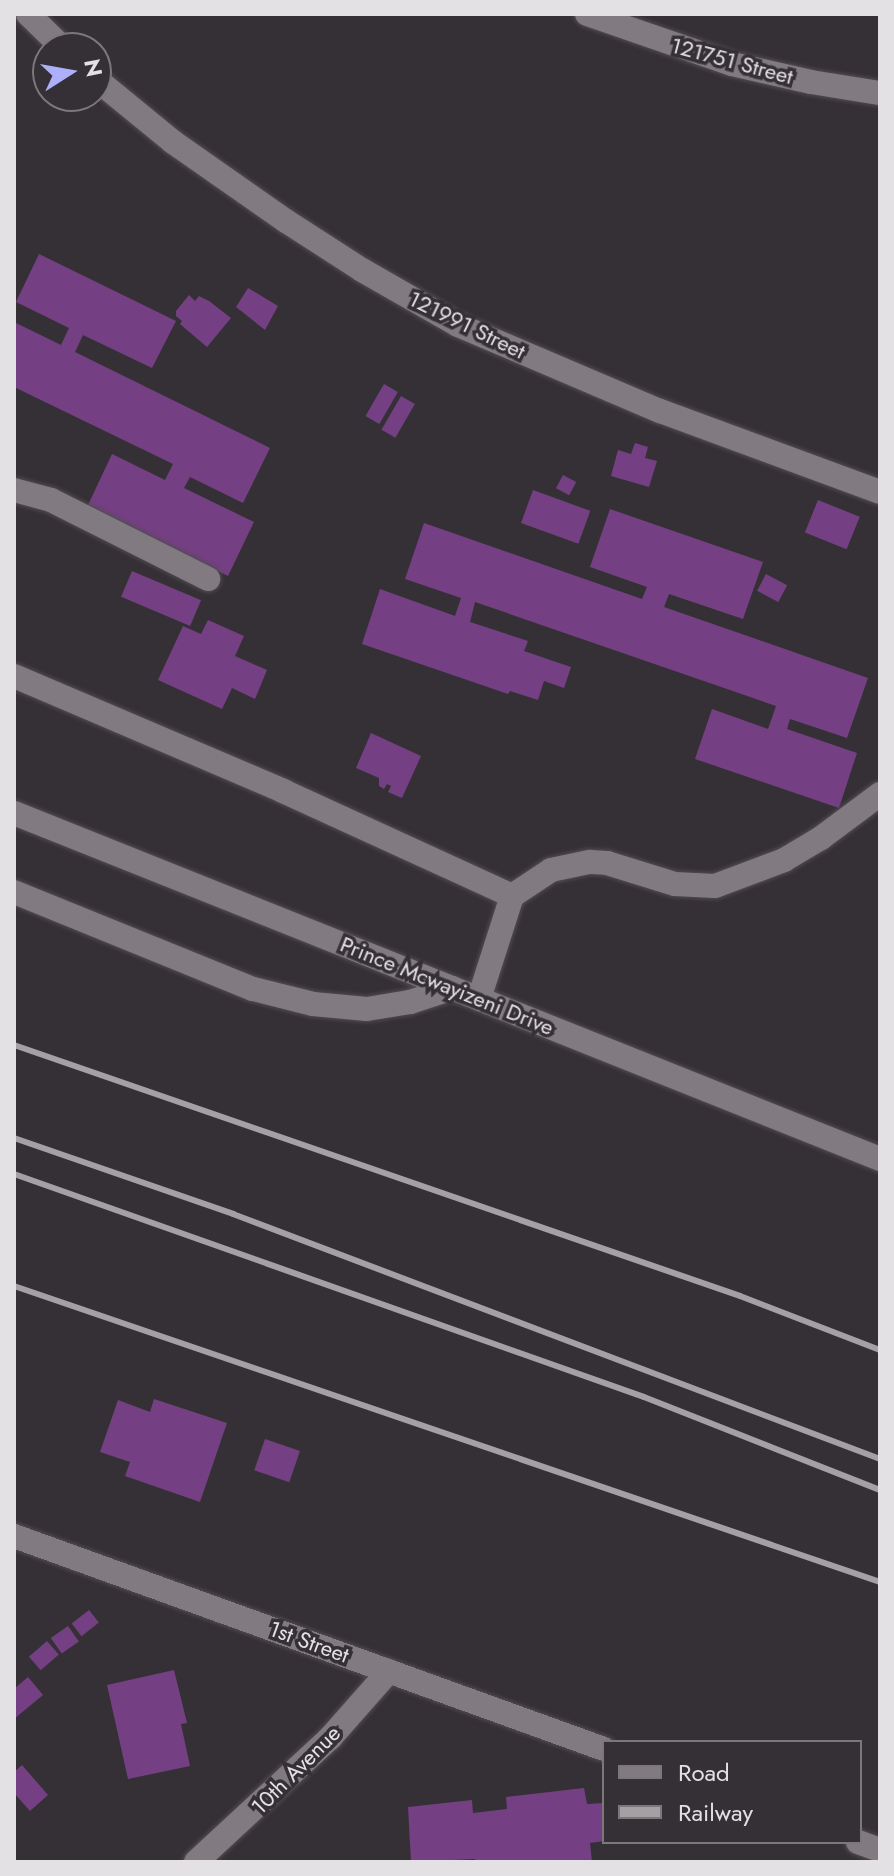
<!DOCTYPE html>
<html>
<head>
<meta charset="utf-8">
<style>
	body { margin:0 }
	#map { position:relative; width:894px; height:1876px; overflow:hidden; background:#353035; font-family:Jost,sans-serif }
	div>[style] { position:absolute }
	.building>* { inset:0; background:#744083; transform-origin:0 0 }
	.roads { filter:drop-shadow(0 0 2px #514c51) drop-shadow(0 0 2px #514c51) }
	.minor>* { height:24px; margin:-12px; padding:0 12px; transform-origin:12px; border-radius:12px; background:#817b81 }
	.rail>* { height:6px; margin:-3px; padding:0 3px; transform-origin:3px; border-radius:3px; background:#a4a0a4 }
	span { translate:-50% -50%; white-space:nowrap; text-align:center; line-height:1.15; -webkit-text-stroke:7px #353035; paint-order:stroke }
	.street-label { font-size:22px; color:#e4e1e4 }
	.frame { position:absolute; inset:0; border:16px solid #e4e1e4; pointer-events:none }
	.legend { position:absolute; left:602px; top:1740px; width:260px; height:104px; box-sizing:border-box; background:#353035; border:2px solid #7b777b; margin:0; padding:10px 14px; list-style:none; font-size:24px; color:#e4e1e4 }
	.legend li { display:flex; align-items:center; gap:16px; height:40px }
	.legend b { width:40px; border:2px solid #7b777b }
	.north { position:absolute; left:32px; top:32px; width:80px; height:80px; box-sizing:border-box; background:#353035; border:2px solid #7b777b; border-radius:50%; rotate:79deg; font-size:22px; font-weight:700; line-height:32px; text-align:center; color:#e4e1e4 }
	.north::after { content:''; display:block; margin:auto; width:28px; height:36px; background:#adaffb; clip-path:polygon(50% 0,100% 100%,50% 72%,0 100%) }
</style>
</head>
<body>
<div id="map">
	<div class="building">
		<i style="clip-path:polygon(39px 254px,176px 321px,152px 368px,83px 335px,75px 352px,270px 448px,243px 503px,190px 477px,184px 488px,254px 522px,228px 576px,87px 507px,112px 454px,165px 480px,173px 464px,14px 387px,14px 322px,61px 345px,69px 328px,16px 302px)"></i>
		<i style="clip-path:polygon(248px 288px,278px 306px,265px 330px,236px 307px)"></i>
		<i style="clip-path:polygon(189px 295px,195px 301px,199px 296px,209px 301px,231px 318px,207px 347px,180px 324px,182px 321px,176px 316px,176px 311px)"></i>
		<i style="left:384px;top:384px;width:16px;height:37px;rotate:30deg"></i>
		<i style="left:401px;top:396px;width:16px;height:39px;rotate:30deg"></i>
		<i style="clip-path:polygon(635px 443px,648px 447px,645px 458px,657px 461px,649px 487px,611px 476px,618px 450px,631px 454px)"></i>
		<i style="left:563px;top:475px;width:15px;height:15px;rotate:28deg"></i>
		<i style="left:533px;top:490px;width:61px;height:35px;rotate:20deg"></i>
		<i style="left:818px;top:500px;width:45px;height:35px;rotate:22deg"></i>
		<i style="clip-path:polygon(610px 509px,763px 562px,743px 619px,669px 594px,664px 607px,868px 678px,847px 738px,790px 719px,787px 729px,857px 753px,839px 808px,695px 759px,712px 709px,768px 729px,776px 706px,475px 602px,470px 622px,528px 641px,524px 651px,571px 667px,564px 688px,544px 681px,538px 700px,510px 691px,508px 694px,362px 644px,380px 589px,455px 616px,461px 598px,405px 579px,424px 523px,642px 599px,647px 587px,590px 567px)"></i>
		<i style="left:132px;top:571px;width:75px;height:28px;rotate:23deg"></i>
		<i style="left:766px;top:574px;width:24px;height:19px;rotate:28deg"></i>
		<i style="clip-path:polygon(208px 620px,244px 636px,235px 656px,267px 670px,255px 699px,232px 688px,222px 709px,158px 680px,183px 626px,201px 634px)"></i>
		<i style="clip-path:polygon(371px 733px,421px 756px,402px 798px,388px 792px,391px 786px,387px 784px,384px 789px,379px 786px,379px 778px,356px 768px)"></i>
		<i style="clip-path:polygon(154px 1399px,227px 1423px,200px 1502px,125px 1476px,130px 1462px,100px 1452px,118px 1400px,150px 1412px)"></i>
		<i style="left:265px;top:1439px;width:37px;height:33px;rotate:19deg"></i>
		<i style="left:89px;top:1610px;width:16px;height:22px;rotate:52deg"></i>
		<i style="left:68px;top:1626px;width:19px;height:21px;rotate:55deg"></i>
		<i style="left:47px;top:1641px;width:18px;height:24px;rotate:49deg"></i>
		<i style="clip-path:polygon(174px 1670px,187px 1723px,181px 1724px,190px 1766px,128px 1779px,107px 1685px)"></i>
		<i style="clip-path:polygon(28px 1677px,43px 1695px,14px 1719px,14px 1689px)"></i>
		<i style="clip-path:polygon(22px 1765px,48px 1795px,30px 1811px,14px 1793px,14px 1772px)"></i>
		<i style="clip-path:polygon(584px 1788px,587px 1804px,604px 1803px,604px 1841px,590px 1843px,592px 1862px,475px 1862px,475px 1859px,411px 1862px,408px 1807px,472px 1800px,473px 1813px,507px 1809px,506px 1797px)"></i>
	</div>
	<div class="roads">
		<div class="minor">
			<i style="left:28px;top:14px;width:49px;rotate:44.2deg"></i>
			<i style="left:587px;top:14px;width:153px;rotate:19deg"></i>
			<i style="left:732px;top:64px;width:81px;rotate:12.8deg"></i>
			<i style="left:811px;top:82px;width:70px;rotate:9.1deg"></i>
			<i style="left:96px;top:79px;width:99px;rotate:39.3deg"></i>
			<i style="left:173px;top:142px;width:138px;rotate:35deg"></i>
			<i style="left:286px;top:221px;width:90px;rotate:32.8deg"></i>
			<i style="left:362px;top:270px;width:111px;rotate:29.8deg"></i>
			<i style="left:458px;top:325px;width:220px;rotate:23.1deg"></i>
			<i style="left:660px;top:411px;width:234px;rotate:20.2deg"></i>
			<i style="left:14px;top:490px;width:38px;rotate:15deg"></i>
			<i style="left:51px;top:500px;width:176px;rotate:26.7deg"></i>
			<i style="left:14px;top:676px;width:293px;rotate:23.1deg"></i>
			<i style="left:283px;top:791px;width:252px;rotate:24.6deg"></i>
			<i style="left:512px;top:896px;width:108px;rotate:107.8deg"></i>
			<i style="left:14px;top:813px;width:933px;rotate:21.78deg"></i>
			<i style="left:14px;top:892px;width:258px;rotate:22.1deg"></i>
			<i style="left:253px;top:989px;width:62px;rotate:14deg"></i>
			<i style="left:313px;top:1004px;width:54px;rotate:5.3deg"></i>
			<i style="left:367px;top:1009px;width:44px;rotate:-9.2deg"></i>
			<i style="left:410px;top:1002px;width:45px;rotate:-18deg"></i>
			<i style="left:512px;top:896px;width:47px;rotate:-33.7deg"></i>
			<i style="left:551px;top:870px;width:40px;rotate:-12deg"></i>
			<i style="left:590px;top:862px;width:17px;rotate:3deg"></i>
			<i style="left:607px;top:863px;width:71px;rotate:17.2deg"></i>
			<i style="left:675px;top:884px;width:40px;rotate:2.9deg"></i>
			<i style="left:715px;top:886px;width:74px;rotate:-20.6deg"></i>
			<i style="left:784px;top:860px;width:43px;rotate:-30.7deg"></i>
			<i style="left:821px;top:838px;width:74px;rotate:-36.7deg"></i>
			<i style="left:14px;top:1536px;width:627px;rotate:19.85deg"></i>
			<i style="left:858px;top:1842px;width:23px;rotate:20deg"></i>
			<i style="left:196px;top:1862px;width:183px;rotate:-42.8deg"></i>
			<i style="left:330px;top:1738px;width:89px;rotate:-48.6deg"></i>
		</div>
	</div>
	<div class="rail">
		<i style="left:14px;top:1045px;width:768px;rotate:19.07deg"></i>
		<i style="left:740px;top:1296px;width:150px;rotate:21.1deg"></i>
		<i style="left:14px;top:1138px;width:232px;rotate:19.1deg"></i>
		<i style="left:233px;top:1214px;width:692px;rotate:20.74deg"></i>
		<i style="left:14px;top:1174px;width:668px;rotate:19.49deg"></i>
		<i style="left:644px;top:1397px;width:254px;rotate:21.5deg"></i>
		<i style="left:14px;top:1286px;width:915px;rotate:18.87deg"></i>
	</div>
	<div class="street-label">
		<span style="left:732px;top:61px;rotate:15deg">121751 Street</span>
		<span style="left:467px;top:325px;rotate:26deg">121991 Street</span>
		<span style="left:447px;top:986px;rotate:22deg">Prince Mcwayizeni Drive</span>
		<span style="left:309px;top:1642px;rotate:20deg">1st Street</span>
		<span style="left:296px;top:1770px;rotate:-45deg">10th Avenue</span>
	</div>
	<div class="frame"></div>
	<ul class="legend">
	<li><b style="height:10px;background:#817b81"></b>Road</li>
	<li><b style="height:10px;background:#a4a0a4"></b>Railway</li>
	</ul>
	<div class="north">N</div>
</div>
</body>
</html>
